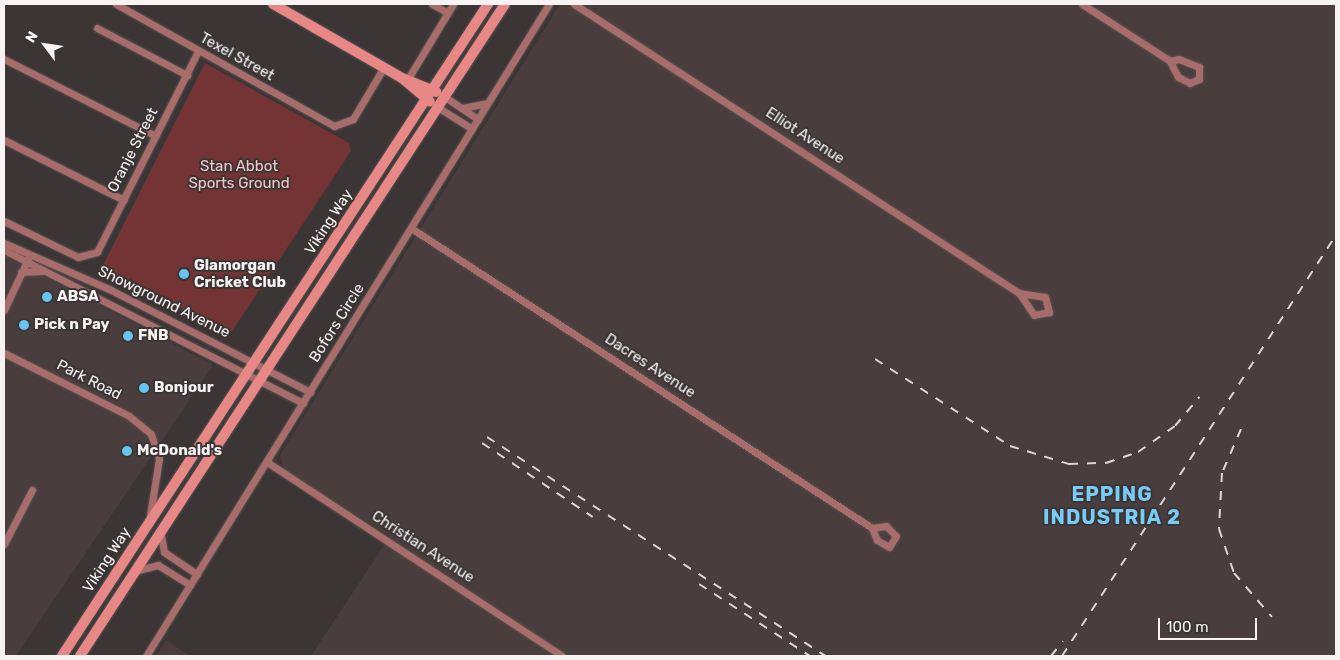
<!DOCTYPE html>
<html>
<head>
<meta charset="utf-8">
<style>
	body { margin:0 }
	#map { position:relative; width:1340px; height:660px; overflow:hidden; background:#3b3535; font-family:Rubik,sans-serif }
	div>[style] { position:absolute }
	.built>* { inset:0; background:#4a3d3d }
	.green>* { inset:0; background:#743435 }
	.roads { filter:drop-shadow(0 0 1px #595353) drop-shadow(0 0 1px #595353) }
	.street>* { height:7px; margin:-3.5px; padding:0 3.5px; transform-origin:3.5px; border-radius:3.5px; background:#a86c6b }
	.secondary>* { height:10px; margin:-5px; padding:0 5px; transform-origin:5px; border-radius:5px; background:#e78887 }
	.rail>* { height:2px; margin-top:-1px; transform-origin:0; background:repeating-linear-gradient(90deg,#dcd7d7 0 9px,transparent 0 18px) }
	.dots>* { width:14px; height:14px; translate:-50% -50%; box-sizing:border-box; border:2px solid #3b3535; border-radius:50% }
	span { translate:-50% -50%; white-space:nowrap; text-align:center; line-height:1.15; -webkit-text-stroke:4px #3b3535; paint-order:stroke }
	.street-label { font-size:15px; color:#f7f3f3 }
	.park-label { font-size:15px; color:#f6c5c3 }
	.poi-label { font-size:15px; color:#f7f3f3; font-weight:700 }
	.left { translate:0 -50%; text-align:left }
	.district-label { font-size:20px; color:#77cbf4; font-weight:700; letter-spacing:1px }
	.frame { position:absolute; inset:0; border:5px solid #f7f3f3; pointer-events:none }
	.north { position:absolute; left:20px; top:20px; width:50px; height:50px; -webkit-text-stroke:4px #3b3535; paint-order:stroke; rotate:301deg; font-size:14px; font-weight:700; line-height:20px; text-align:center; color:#f7f3f3 }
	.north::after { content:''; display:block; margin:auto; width:18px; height:22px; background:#f7f3f3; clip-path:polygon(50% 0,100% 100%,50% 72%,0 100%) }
	.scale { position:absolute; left:1158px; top:618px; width:99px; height:22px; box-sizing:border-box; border:2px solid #f7f3f3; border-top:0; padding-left:6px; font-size:15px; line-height:18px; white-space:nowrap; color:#f7f3f3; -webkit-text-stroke:4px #3b3535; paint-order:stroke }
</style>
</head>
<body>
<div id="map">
	<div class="built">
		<i style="clip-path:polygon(560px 4px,1336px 4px,1336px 656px,311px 656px,390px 536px,285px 472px,280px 455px)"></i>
		<i style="clip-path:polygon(4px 255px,213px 365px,16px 656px,4px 656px)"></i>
		<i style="clip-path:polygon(166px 640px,190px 656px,156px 656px)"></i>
	</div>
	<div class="green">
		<i style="clip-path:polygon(205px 63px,349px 143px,351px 151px,231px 333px,101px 269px)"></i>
	</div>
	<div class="roads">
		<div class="street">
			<i style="left:116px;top:4px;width:250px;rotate:29.2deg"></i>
			<i style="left:334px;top:126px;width:20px;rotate:-20deg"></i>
			<i style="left:353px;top:119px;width:61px;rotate:-59.2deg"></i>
			<i style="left:432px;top:4px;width:18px;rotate:29deg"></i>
			<i style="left:574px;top:4px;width:531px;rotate:33deg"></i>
			<i style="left:1082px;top:4px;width:105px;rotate:32.9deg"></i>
			<i style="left:97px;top:28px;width:102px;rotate:27.6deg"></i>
			<i style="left:4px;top:59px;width:170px;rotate:26.9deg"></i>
			<i style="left:1179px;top:59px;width:22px;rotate:22deg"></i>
			<i style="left:1199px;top:67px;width:12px;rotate:90deg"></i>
			<i style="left:1199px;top:79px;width:10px;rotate:156deg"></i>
			<i style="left:1190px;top:83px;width:13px;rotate:-153deg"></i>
			<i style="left:1178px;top:77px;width:18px;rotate:-117deg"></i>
			<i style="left:1170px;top:61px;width:9px;rotate:-13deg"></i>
			<i style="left:406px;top:82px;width:91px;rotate:-58.9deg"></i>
			<i style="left:445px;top:97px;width:40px;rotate:34deg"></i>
			<i style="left:439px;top:108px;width:39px;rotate:32deg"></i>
			<i style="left:462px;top:108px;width:25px;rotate:-11deg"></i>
			<i style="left:4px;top:140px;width:134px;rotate:26.6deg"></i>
			<i style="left:4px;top:221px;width:82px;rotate:25.9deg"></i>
			<i style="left:78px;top:257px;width:20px;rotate:-15deg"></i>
			<i style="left:97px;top:252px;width:225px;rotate:-63.3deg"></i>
			<i style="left:411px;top:228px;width:550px;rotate:33.05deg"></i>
			<i style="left:4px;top:243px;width:117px;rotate:23.7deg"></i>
			<i style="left:111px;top:290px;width:224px;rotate:27.1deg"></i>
			<i style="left:4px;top:250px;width:336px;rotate:27.1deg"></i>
			<i style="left:21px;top:272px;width:21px;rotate:-3deg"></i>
			<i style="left:1019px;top:293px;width:26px;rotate:9deg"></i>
			<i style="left:1045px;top:297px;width:16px;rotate:75deg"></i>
			<i style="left:1049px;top:312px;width:15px;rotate:169deg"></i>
			<i style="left:1034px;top:315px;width:27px;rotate:-124deg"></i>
			<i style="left:4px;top:310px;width:56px;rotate:-64.8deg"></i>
			<i style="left:4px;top:353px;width:140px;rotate:26.7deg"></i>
			<i style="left:129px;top:416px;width:28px;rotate:39deg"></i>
			<i style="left:151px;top:434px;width:26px;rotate:72deg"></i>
			<i style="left:159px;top:459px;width:57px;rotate:99.1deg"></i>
			<i style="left:267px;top:462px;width:353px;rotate:33.3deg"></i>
			<i style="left:886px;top:526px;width:14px;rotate:45deg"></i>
			<i style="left:896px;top:536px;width:13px;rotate:122deg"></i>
			<i style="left:889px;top:547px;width:14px;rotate:-150deg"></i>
			<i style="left:877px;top:540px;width:13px;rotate:-113deg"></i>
			<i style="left:872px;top:528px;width:14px;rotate:-8deg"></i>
			<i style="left:161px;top:535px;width:17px;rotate:80deg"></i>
			<i style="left:164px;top:552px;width:40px;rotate:34deg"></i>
			<i style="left:4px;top:544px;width:61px;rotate:-62.6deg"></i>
			<i style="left:138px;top:570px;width:21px;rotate:-14deg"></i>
			<i style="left:158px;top:565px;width:38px;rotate:32deg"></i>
			<i style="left:146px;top:656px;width:766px;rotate:-58.28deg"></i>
		</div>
		<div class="secondary">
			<i style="left:273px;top:4px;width:149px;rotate:29.8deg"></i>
			<i style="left:402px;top:78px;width:37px;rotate:22deg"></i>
			<i style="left:403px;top:79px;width:35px;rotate:40deg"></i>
			<i style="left:62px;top:656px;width:779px;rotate:-56.84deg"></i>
			<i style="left:80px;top:656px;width:778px;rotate:-56.9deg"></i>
		</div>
	</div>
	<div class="rail">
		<i style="left:875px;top:359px;width:161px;rotate:32.8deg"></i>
		<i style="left:1010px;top:446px;width:62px;rotate:17deg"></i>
		<i style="left:1069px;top:464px;width:37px;rotate:-2deg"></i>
		<i style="left:1106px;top:463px;width:34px;rotate:-19deg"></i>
		<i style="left:1138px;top:452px;width:45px;rotate:-35.1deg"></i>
		<i style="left:1175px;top:426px;width:38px;rotate:-50deg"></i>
		<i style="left:1241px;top:429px;width:48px;rotate:113.4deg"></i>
		<i style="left:1222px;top:473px;width:56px;rotate:93.1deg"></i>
		<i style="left:1219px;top:529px;width:46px;rotate:71.2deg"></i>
		<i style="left:1234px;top:573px;width:58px;rotate:49.2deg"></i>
		<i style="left:487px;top:437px;width:403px;rotate:32.9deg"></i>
		<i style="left:482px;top:443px;width:133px;rotate:33.7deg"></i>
		<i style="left:699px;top:584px;width:132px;rotate:33deg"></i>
		<i style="left:1051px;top:656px;width:19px;rotate:-51deg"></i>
		<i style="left:1062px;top:656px;width:502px;rotate:-56.94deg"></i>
	</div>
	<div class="dots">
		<i style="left:184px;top:274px;background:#67c4f0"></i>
		<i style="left:47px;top:297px;background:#67c4f0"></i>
		<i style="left:24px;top:325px;background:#67c4f0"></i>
		<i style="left:128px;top:336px;background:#67c4f0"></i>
		<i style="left:144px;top:388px;background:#67c4f0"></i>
		<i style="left:127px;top:451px;background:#67c4f0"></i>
	</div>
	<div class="street-label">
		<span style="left:237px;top:57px;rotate:29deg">Texel Street</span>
		<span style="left:805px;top:136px;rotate:33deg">Elliot Avenue</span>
		<span style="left:133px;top:150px;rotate:-63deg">Oranje Street</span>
		<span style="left:329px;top:222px;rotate:-57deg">Viking Way</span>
		<span style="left:164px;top:302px;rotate:26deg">Showground Avenue</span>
		<span style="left:337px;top:323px;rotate:-58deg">Bofors Circle</span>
		<span style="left:650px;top:366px;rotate:33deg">Dacres Avenue</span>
		<span style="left:89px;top:380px;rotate:27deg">Park Road</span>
		<span style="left:423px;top:547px;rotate:33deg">Christian Avenue</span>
		<span style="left:107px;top:560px;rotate:-57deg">Viking Way</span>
	</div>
	<div class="park-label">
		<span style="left:239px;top:175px">Stan Abbot<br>Sports Ground</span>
	</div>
	<div class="poi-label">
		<span class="left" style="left:194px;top:274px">Glamorgan<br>Cricket Club</span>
		<span class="left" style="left:57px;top:297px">ABSA</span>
		<span class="left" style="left:34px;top:325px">Pick n Pay</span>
		<span class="left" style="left:138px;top:336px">FNB</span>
		<span class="left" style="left:154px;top:388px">Bonjour</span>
		<span class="left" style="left:137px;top:451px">McDonald's</span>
	</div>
	<div class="district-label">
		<span style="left:1112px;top:506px">EPPING<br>INDUSTRIA 2</span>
	</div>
	<div class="frame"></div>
	<div class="north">N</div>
	<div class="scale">100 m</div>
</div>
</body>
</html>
